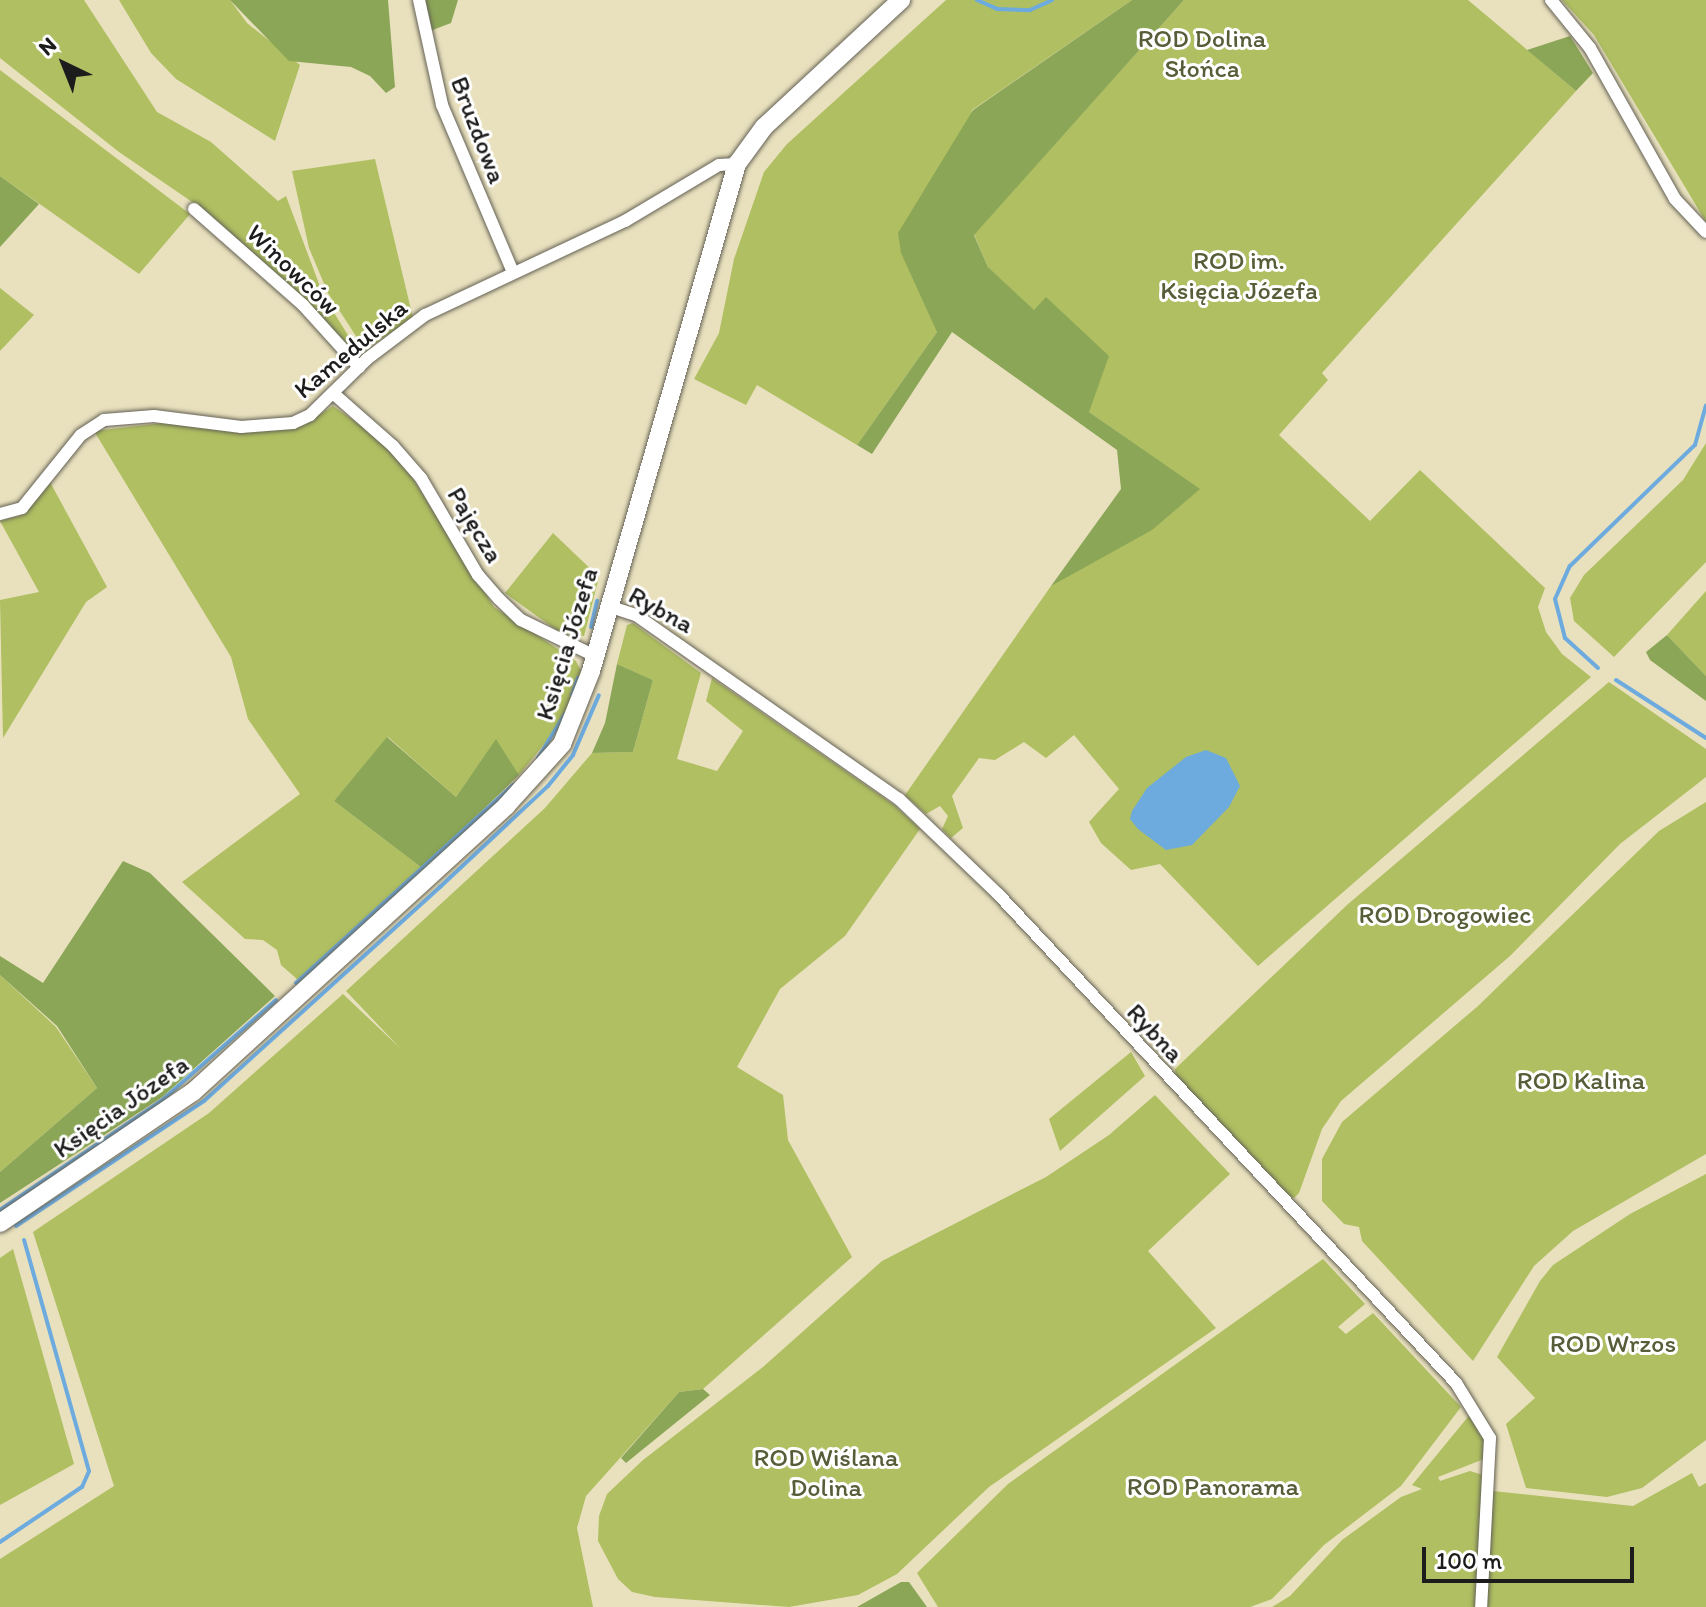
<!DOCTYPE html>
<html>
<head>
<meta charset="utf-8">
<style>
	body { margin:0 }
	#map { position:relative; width:1706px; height:1607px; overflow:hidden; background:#e9e1be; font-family:Itim,sans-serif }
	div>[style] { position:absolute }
	.green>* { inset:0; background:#afbf61 }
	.forest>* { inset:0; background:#8ba657 }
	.water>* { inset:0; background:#6dabdf }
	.stream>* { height:4px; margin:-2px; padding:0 2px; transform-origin:2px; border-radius:2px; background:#6dabdf }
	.roads { filter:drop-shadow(0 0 2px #646155) drop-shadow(0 0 2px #646155) }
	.minor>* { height:12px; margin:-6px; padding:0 6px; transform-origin:6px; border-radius:6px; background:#fff }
	.secondary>* { height:18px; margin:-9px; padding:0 9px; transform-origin:9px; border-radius:9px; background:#fff }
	span { translate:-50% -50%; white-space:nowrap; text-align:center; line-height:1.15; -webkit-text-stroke:6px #fff; paint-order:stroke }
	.park-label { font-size:26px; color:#575d38 }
	.street-label { font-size:26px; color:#1c1c1c }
	.north { position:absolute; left:24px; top:24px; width:80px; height:80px; -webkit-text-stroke:6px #fff; paint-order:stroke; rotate:317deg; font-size:22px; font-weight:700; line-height:32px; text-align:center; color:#1c1c1c }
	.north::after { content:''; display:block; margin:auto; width:28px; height:36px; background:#1c1c1c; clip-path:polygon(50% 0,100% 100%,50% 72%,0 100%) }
	.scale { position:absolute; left:1422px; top:1547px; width:212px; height:36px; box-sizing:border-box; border:4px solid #1c1c1c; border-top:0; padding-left:10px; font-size:24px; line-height:28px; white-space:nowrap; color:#1c1c1c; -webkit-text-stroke:6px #fff; paint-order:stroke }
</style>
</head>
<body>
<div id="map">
	<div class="green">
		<i style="clip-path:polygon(0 0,84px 0,157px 112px,211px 142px,278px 201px,286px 196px,324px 297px,353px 343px,350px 346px,201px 208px,119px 152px,0 58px)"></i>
		<i style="clip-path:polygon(119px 0,230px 0,247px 23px,300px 65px,275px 141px,176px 79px,151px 53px)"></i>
		<i style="clip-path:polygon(946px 0,1132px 0,972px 110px,934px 318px,937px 332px,857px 445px,757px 385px,746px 405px,694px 379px,719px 333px,734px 259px,764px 172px,787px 144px)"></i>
		<i style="clip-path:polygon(1184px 0,1468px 0,1576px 91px,1322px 373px,1328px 380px,1279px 435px,1370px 521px,1420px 470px,1545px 588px,1538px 607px,1546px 632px,1562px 654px,1591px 677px,1258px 966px,1160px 864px,1131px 870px,1101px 843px,1089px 822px,1119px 789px,1074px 735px,1046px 758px,1024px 742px,995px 760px,979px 758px,952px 796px,963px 828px,951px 838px,942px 829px,948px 816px,940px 806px,926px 814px,905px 795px,1051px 586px,1199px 489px,1089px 412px,1046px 298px,1034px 311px,988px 267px,974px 234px)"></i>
		<i style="clip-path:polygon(1562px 0,1706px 0,1706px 222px,1594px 35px)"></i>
		<i style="clip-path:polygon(0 70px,190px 214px,139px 274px,0 176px)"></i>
		<i style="clip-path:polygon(375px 159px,413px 318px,365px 350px,328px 293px,309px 248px,292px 171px)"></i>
		<i style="clip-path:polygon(0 288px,34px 315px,0 351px)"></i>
		<i style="clip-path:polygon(333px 406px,380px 439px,413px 479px,494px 607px,576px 661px,582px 673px,563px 721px,519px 775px,496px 740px,456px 797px,388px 737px,334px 801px,422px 868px,298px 980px,281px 965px,277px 950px,263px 940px,245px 939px,182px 882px,300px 794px,248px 719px,231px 657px,94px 431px,163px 423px,253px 431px,302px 426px)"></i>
		<i style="clip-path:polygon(1706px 443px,1706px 562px,1614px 657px,1574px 621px,1570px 598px,1584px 575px,1683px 480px)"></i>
		<i style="clip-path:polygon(50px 482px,107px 587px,86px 602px,3px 738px,0 600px,39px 592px,0 521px,23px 515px)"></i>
		<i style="clip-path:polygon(553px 533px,599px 577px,584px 636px,562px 634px,505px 593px)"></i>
		<i style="clip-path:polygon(1706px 591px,1706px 676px,1667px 635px)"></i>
		<i style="clip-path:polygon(633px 623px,701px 673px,677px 759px,717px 771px,743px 731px,706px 701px,712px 678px,894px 805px,920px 829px,845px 936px,780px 989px,737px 1067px,783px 1095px,788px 1140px,852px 1257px,703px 1389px,679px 1392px,586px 1496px,577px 1528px,593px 1607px,0 1607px,0 1559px,114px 1486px,33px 1232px,209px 1113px,343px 994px,400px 1048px,346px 991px,545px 808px,592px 753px,633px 752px,653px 680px,617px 664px,627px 625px)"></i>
		<i style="clip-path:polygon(1609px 682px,1706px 749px,1706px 777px,1620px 844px,1510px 956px,1341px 1101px,1322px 1129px,1299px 1193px,1294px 1198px,1281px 1193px,1176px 1080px,1175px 1069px,1347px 905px)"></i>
		<i style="clip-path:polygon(1706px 802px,1706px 1154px,1573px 1231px,1534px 1266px,1473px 1361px,1362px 1241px,1359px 1227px,1344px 1224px,1322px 1201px,1322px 1159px,1342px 1122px,1478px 1006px,1659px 831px)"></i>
		<i style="clip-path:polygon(0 975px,56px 1027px,97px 1088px,0 1172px)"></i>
		<i style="clip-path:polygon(1131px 1052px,1145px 1076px,1060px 1151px,1049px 1119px)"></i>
		<i style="clip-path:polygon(1155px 1095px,1230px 1174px,1148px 1251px,1216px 1328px,989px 1487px,897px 1574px,858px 1595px,789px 1607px,655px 1597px,632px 1592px,618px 1579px,598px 1541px,599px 1516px,607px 1494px,643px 1460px,763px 1367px,882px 1261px,1046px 1177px,1109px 1135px)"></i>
		<i style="clip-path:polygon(1706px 1174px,1706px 1440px,1642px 1488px,1607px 1497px,1526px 1488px,1506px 1424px,1535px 1398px,1497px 1357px,1540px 1281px,1553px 1265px,1630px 1214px)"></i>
		<i style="clip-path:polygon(13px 1249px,74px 1464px,0 1505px,0 1258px)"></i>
		<i style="clip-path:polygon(1323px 1259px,1365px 1304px,1338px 1327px,1346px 1334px,1373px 1313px,1461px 1407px,1401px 1486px,1324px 1545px,1272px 1599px,1250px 1607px,938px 1607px,917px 1573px,1008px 1484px)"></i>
		<i style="clip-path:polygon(1472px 1412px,1486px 1442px,1484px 1459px,1438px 1477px,1440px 1481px,1470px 1471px,1483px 1475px,1475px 1607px,1272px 1607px,1290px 1596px,1342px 1540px,1401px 1497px,1422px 1489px,1412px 1485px)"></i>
		<i style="clip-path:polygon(1692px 1473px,1699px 1487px,1706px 1483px,1706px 1607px,1487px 1607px,1493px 1491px,1633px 1506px)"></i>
	</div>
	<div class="forest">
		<i style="clip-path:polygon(230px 0,388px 0,395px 87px,386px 93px,370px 76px,351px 67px,289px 61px)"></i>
		<i style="clip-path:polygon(425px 0,458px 0,451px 23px,430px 31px)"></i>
		<i style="clip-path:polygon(1132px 0,1184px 0,974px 235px,988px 267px,1034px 310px,1046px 297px,1109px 356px,1089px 412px,1200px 489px,1152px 530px,1051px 586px,1121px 489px,1117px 450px,952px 332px,872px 454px,857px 445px,937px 332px,901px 253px,898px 233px,973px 110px)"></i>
		<i style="clip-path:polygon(1570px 36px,1593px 73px,1576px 91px,1527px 50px)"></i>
		<i style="clip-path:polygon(0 176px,39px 204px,0 247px)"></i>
		<i style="clip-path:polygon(1667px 635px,1706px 676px,1706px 701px,1650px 660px,1646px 652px)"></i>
		<i style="clip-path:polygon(617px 664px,653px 680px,633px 752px,592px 753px,605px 723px)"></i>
		<i style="clip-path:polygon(387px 737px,456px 797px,496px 739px,519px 775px,422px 868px,334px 801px)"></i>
		<i style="clip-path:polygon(123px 861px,150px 873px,275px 996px,161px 1098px,0 1203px,0 1172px,97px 1088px,57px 1026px,0 975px,0 956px,43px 983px)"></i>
		<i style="clip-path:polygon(703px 1389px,710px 1395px,626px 1463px,621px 1458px,679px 1392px)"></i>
		<i style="clip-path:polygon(901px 1582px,909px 1582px,927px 1607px,857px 1607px)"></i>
	</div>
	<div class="water">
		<i style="clip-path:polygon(1206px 750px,1226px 758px,1240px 786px,1229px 807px,1192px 845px,1166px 850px,1138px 829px,1130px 819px,1132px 811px,1147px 788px,1186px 757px)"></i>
	</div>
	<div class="stream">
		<i style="left:977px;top:0;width:22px;rotate:24deg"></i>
		<i style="left:997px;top:9px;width:33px;rotate:2deg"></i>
		<i style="left:1030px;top:10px;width:24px;rotate:-24deg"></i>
		<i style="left:591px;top:627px;width:27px;rotate:-77deg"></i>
		<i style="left:1598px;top:668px;width:45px;rotate:-137.7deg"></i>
		<i style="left:1565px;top:638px;width:40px;rotate:-104.4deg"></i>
		<i style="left:1555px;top:599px;width:36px;rotate:-66deg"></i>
		<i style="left:1570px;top:566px;width:174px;rotate:-44.1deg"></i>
		<i style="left:1695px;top:445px;width:41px;rotate:-74.6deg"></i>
		<i style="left:1616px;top:680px;width:107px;rotate:32.8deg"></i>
		<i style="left:572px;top:695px;width:18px;rotate:-71deg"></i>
		<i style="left:538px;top:758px;width:52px;rotate:-58.5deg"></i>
		<i style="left:296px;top:983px;width:294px;rotate:-42.4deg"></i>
		<i style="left:0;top:1210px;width:194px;rotate:-34.1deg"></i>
		<i style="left:161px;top:1101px;width:153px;rotate:-41.3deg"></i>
		<i style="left:16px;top:1226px;width:226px;rotate:-33.6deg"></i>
		<i style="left:204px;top:1101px;width:319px;rotate:-42.2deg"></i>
		<i style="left:440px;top:887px;width:148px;rotate:-43.1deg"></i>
		<i style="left:548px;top:786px;width:40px;rotate:-51deg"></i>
		<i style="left:573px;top:755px;width:65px;rotate:-66.6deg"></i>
		<i style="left:0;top:1542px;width:99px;rotate:-33.9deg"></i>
		<i style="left:82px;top:1487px;width:17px;rotate:-66deg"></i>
		<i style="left:89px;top:1471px;width:240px;rotate:-105.7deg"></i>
	</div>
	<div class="roads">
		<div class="minor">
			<i style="left:419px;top:0;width:107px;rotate:77.6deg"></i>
			<i style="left:442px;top:105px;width:179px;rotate:67deg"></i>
			<i style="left:1551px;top:0;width:62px;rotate:50.9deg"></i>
			<i style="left:1590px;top:48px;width:173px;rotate:60.6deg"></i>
			<i style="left:1675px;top:199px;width:45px;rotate:46.8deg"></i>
			<i style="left:194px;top:209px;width:145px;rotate:41.4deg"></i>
			<i style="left:303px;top:305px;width:84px;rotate:47.9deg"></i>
			<i style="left:334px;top:394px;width:79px;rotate:41.4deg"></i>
			<i style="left:393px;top:446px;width:43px;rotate:48.8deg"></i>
			<i style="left:421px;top:478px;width:113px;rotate:59.6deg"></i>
			<i style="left:478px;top:575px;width:32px;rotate:49deg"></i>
			<i style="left:499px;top:599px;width:30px;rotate:44deg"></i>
			<i style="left:521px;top:620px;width:82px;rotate:25.9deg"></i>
			<i style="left:0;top:514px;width:23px;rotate:-15deg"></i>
			<i style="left:22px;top:508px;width:94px;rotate:-51.1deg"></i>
			<i style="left:81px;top:435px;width:27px;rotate:-33deg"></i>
			<i style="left:104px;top:420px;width:50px;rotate:-4.6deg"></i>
			<i style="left:154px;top:416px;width:88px;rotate:7.2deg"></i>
			<i style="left:241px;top:427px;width:52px;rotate:-4.4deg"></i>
			<i style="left:293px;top:423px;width:19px;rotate:-25deg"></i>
			<i style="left:310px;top:415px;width:80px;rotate:-44.5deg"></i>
			<i style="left:367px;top:359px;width:73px;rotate:-37.2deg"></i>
			<i style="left:425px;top:315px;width:221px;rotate:-25.2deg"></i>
			<i style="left:625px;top:221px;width:109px;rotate:-30.8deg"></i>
			<i style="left:719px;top:165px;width:18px;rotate:-3deg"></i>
			<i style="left:608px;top:606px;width:29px;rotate:18deg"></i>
			<i style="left:636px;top:615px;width:321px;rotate:35deg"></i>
			<i style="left:899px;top:799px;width:137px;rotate:43.8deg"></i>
			<i style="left:998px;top:894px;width:670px;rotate:46.87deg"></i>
			<i style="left:1456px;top:1383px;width:65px;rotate:58.3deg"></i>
			<i style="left:1490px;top:1438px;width:169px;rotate:93deg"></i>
		</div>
		<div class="secondary">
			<i style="left:0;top:1223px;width:233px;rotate:-34.2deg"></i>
			<i style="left:193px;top:1092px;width:424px;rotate:-42.4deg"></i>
			<i style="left:506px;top:806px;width:84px;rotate:-47.9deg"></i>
			<i style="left:562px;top:744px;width:79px;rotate:-68.3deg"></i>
			<i style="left:591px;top:671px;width:528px;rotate:-73.94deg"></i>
			<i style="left:737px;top:164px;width:46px;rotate:-53.9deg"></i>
			<i style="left:764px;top:127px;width:187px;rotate:-42.8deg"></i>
		</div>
	</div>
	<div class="park-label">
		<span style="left:1202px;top:54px">ROD Dolina<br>Słońca</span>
		<span style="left:1239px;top:276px">ROD im.<br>Księcia Józefa</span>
		<span style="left:1445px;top:915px">ROD Drogowiec</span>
		<span style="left:1581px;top:1081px">ROD Kalina</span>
		<span style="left:1613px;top:1344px">ROD Wrzos</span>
		<span style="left:826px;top:1473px">ROD Wiślana<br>Dolina</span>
		<span style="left:1213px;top:1487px">ROD Panorama</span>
	</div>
	<div class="street-label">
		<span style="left:478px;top:130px;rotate:69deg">Bruzdowa</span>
		<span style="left:293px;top:270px;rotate:44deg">Winowców</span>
		<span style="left:351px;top:349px;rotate:-40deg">Kamedulska</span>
		<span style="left:475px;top:525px;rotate:59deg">Pajęcza</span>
		<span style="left:661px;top:610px;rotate:29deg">Rybna</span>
		<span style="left:567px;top:644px;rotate:-73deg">Księcia Józefa</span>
		<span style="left:1155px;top:1033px;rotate:47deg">Rybna</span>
		<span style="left:121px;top:1107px;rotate:-35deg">Księcia Józefa</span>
	</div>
	<div class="north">N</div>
	<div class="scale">100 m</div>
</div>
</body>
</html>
